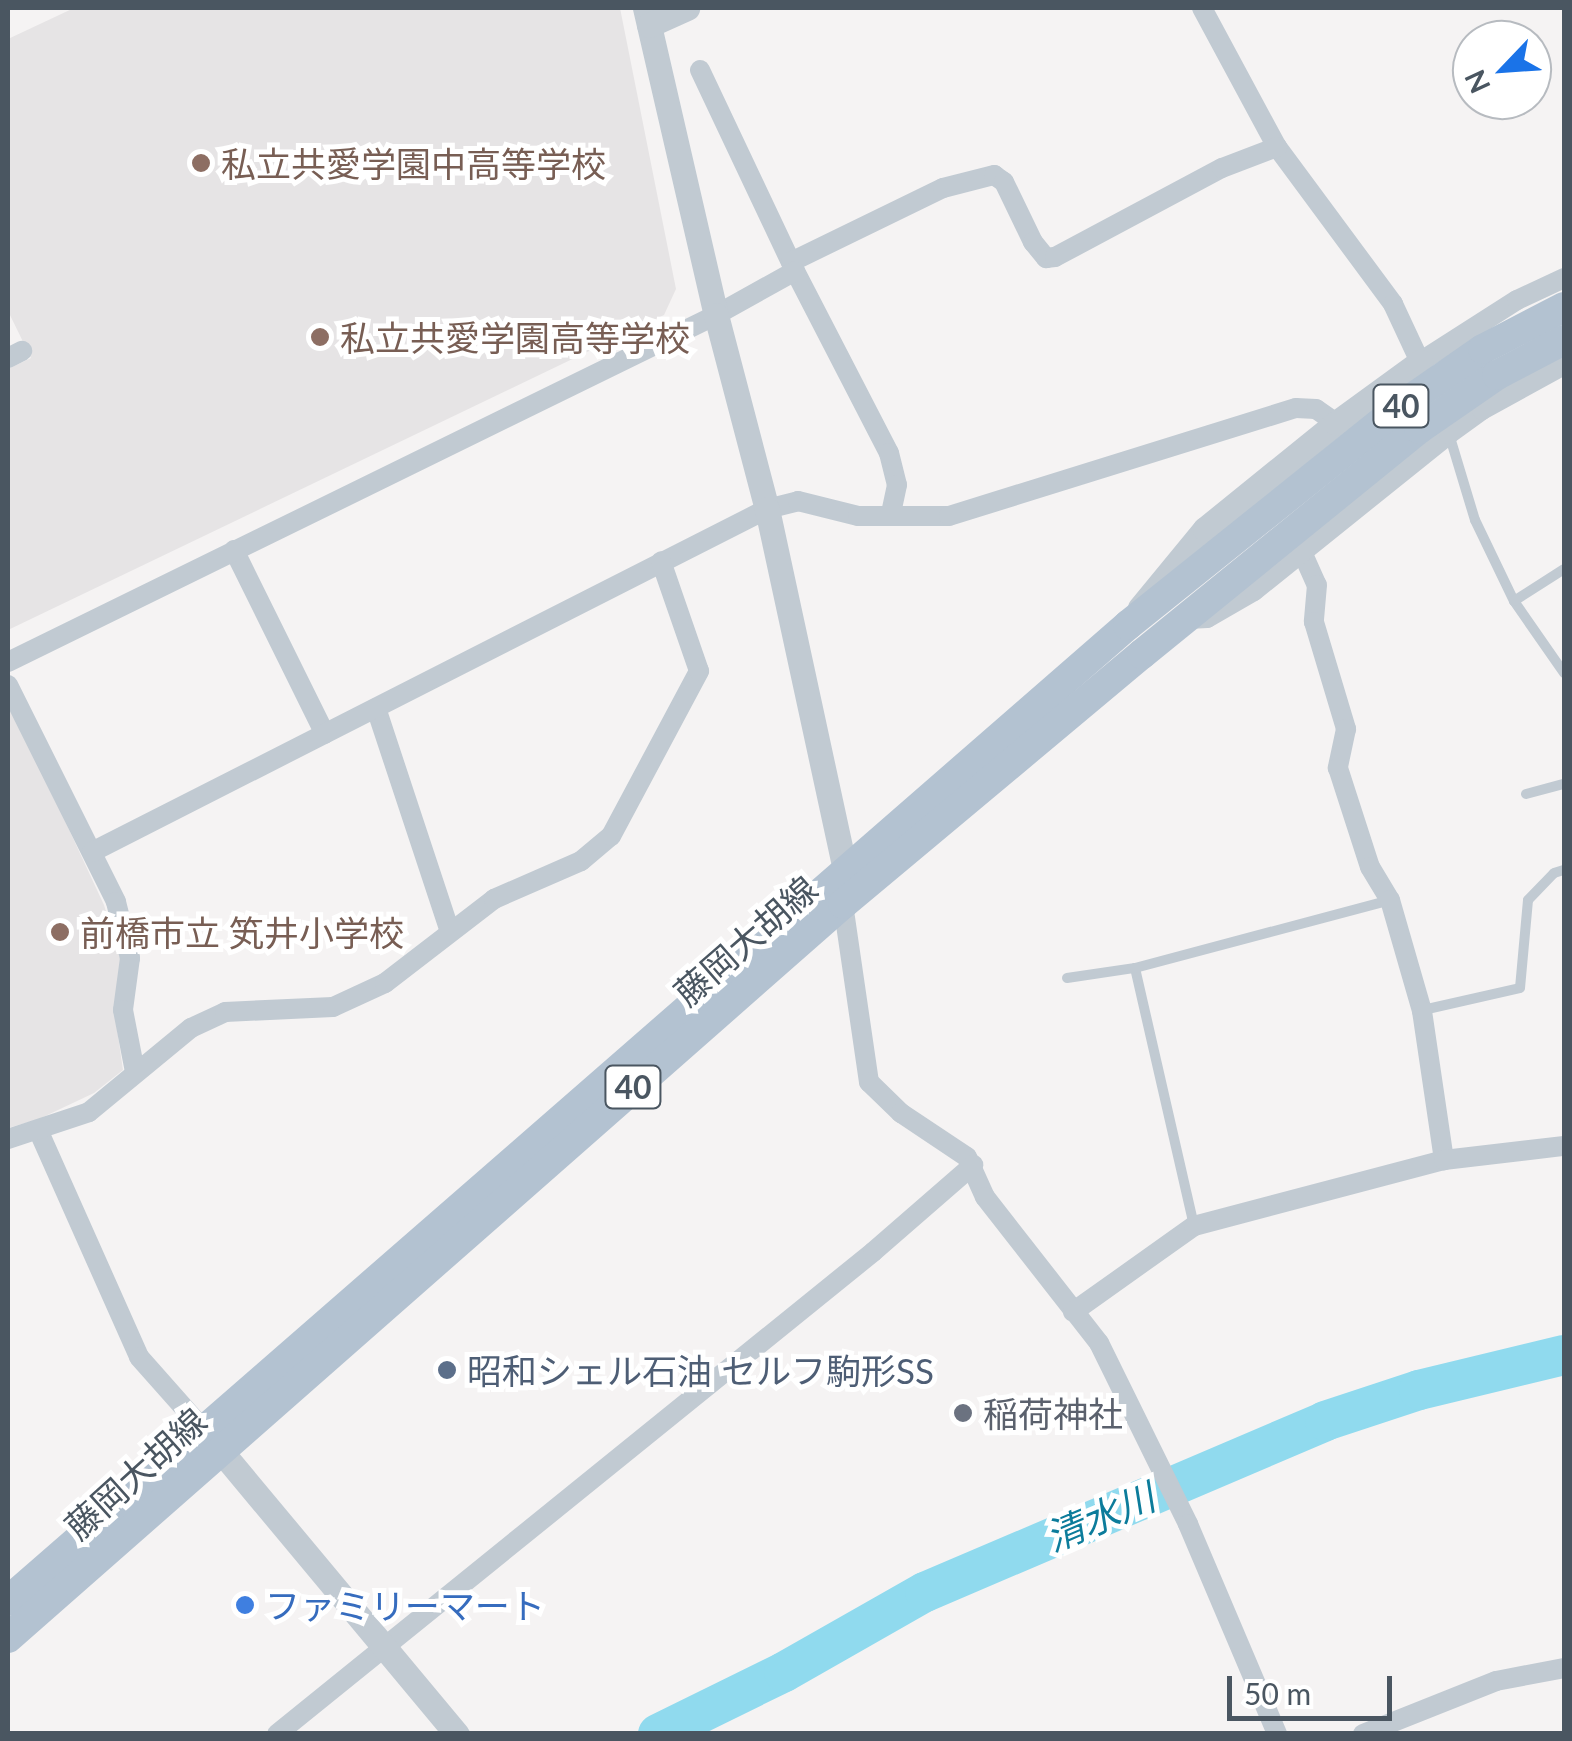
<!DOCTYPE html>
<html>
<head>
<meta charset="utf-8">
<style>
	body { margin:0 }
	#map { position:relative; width:1572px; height:1741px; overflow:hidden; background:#f5f3f3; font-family:Lato,"Noto Sans JP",sans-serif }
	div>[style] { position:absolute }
	.education>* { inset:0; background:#e6e4e5 }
	.river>* { height:40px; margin:-20px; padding:0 20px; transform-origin:20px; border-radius:20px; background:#90daee }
	.service>* { height:10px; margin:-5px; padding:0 5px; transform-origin:5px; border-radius:5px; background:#c1cad2 }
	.minor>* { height:20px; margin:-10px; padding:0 10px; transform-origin:10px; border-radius:10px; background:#c1cad2 }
	.tertiary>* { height:25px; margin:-12.5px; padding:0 12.5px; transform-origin:12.5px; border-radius:12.5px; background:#c1cad2 }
	.primary>* { height:30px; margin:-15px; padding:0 15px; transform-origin:15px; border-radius:15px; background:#b3c2d1 }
	.dots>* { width:28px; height:28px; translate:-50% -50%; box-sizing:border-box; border:5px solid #fff; border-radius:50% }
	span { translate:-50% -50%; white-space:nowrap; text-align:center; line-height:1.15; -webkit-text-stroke:10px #fff; paint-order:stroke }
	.shield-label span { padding:2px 8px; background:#fff; border:2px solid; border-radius:8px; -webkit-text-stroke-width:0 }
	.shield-label { font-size:32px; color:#4a5661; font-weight:700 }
	.education-label { font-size:35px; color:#785e54 }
	.left { translate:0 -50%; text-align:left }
	.street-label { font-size:35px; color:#4a5661 }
	.service-label { font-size:35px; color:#4e5e75 }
	.worship-label { font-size:35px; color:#5b616d }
	.shop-label { font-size:35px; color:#366cbe }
	.water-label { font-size:38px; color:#0c7c9b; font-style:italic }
	.frame { position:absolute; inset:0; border:10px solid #4a5661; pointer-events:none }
	.north { position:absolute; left:1452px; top:20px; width:100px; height:100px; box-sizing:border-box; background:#fff; border:2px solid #b7bbc0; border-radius:50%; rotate:245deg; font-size:28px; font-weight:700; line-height:40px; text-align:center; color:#4a5661 }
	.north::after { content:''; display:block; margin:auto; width:35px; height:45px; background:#1a73e8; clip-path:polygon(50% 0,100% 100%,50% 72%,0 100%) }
	.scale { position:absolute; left:1227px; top:1676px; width:165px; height:45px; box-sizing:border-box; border:5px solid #4a5661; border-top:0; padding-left:12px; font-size:30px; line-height:35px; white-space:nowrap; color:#4a5661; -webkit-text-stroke:8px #fff; paint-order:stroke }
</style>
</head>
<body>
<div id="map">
	<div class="education">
		<i style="clip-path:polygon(74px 8px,620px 8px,676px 289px,664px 315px,8px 630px,8px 369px,31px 358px,8px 311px,8px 39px)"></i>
		<i style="clip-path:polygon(8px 698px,104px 905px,121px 960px,115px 1015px,123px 1070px,94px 1093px,39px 1119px,8px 1128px)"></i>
	</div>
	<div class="river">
		<i style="left:658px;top:1734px;width:140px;rotate:-26.2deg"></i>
		<i style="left:784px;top:1672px;width:162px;rotate:-29.6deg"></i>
		<i style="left:925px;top:1592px;width:435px;rotate:-23.1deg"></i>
		<i style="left:1325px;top:1421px;width:99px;rotate:-18.3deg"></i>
		<i style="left:1419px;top:1390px;width:149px;rotate:-13.6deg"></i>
	</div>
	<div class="service">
		<i style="left:1449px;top:434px;width:90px;rotate:73.2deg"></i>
		<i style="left:1475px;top:520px;width:90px;rotate:64.3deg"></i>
		<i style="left:1514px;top:601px;width:88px;rotate:55.2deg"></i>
		<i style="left:1514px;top:601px;width:59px;rotate:-32.6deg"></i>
		<i style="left:1526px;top:794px;width:39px;rotate:-15deg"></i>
		<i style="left:1135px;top:968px;width:264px;rotate:77.1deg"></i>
		<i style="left:1067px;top:978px;width:69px;rotate:-8.4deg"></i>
		<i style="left:1135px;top:968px;width:264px;rotate:-14.9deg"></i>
		<i style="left:1423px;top:1010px;width:99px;rotate:-12.8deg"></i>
		<i style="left:1520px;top:988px;width:88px;rotate:-84.8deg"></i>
		<i style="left:1528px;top:900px;width:37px;rotate:-46deg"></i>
		<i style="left:1554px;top:873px;width:10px;rotate:-17deg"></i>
	</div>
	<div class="minor">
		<i style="left:1202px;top:8px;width:158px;rotate:61.7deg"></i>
		<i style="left:1277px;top:147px;width:195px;rotate:53.5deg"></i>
		<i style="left:1393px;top:304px;width:64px;rotate:65deg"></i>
		<i style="left:1420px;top:362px;width:115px;rotate:-32.6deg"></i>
		<i style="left:1517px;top:300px;width:52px;rotate:-25.1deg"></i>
		<i style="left:700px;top:70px;width:222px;rotate:64.7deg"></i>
		<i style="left:795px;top:271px;width:205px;rotate:62.7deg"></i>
		<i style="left:889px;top:453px;width:33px;rotate:76deg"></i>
		<i style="left:897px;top:485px;width:30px;rotate:102deg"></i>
		<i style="left:791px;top:262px;width:169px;rotate:-26deg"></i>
		<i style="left:943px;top:188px;width:53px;rotate:-14.3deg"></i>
		<i style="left:994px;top:175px;width:12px;rotate:35deg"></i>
		<i style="left:1004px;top:182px;width:67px;rotate:64.2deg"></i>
		<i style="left:1033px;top:242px;width:21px;rotate:51deg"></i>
		<i style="left:1046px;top:258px;width:9px;rotate:-6deg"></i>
		<i style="left:1055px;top:257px;width:189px;rotate:-28.1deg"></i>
		<i style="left:1222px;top:168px;width:59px;rotate:-20.9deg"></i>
		<i style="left:8px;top:358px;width:16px;rotate:-27deg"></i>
		<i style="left:234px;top:550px;width:205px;rotate:63.7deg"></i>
		<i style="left:1302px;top:552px;width:36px;rotate:66deg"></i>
		<i style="left:1317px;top:585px;width:37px;rotate:95deg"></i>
		<i style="left:1314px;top:622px;width:112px;rotate:73.3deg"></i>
		<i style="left:1346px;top:729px;width:40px;rotate:102deg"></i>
		<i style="left:1338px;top:768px;width:104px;rotate:72.1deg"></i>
		<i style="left:1370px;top:867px;width:39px;rotate:59deg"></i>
		<i style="left:1390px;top:900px;width:116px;rotate:73.9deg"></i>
		<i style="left:1422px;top:1011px;width:151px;rotate:81.6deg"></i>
		<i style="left:1189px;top:619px;width:18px;rotate:-3deg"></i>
		<i style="left:1207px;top:618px;width:54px;rotate:-29.9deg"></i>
		<i style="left:1254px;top:591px;width:250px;rotate:-38.8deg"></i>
		<i style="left:1449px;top:434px;width:41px;rotate:-36deg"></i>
		<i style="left:1482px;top:410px;width:94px;rotate:-28.8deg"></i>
		<i style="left:8px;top:662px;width:788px;rotate:-26.11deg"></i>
		<i style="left:716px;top:315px;width:90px;rotate:-29.1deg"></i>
		<i style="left:8px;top:685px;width:242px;rotate:63.5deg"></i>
		<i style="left:116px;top:902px;width:58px;rotate:76deg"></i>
		<i style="left:130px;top:958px;width:52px;rotate:97.7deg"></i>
		<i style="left:123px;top:1010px;width:63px;rotate:79deg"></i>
		<i style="left:376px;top:708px;width:236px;rotate:71.7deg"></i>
		<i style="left:92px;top:852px;width:757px;rotate:-26.94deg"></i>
		<i style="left:767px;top:509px;width:32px;rotate:-14deg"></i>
		<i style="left:798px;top:501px;width:62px;rotate:14deg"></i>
		<i style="left:858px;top:516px;width:91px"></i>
		<i style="left:949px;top:516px;width:363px;rotate:-17.3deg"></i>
		<i style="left:1296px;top:408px;width:20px;rotate:3deg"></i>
		<i style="left:1316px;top:409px;width:24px;rotate:35deg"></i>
		<i style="left:843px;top:904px;width:180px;rotate:81.7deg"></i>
		<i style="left:869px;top:1082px;width:45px;rotate:44.1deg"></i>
		<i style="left:901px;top:1113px;width:79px;rotate:33.7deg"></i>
		<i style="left:967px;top:1157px;width:44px;rotate:65.8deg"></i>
		<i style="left:985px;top:1197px;width:185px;rotate:52deg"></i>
		<i style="left:1099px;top:1343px;width:202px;rotate:63.8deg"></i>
		<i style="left:1188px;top:1524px;width:228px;rotate:67deg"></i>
		<i style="left:39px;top:1132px;width:246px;rotate:66deg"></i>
		<i style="left:139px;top:1357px;width:96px;rotate:48.4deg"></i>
		<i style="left:8px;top:1139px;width:85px;rotate:-18.4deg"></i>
		<i style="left:89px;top:1112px;width:132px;rotate:-39.5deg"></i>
		<i style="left:191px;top:1028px;width:38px;rotate:-25deg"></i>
		<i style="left:225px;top:1012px;width:108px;rotate:-2.7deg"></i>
		<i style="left:333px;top:1007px;width:57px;rotate:-24.8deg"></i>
		<i style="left:385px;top:983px;width:138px;rotate:-37.6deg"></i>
		<i style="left:494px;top:899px;width:95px;rotate:-23.6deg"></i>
		<i style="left:581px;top:861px;width:39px;rotate:-40deg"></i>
		<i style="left:611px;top:836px;width:187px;rotate:-61.9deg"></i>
		<i style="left:699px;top:671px;width:116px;rotate:-109.1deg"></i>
		<i style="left:1073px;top:1312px;width:148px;rotate:-35.4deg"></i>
		<i style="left:1194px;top:1226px;width:259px;rotate:-14.8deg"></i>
		<i style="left:1444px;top:1160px;width:121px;rotate:-6.7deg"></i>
		<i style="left:277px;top:1734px;width:767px;rotate:-38.96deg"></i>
		<i style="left:873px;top:1252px;width:133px;rotate:-41deg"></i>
		<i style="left:1363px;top:1734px;width:143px;rotate:-21.7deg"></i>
		<i style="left:1496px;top:1681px;width:69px;rotate:-10.8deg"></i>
	</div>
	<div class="tertiary">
		<i style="left:645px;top:8px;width:315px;rotate:77deg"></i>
		<i style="left:716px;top:315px;width:201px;rotate:75.3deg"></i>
		<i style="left:767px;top:509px;width:369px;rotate:77.8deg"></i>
		<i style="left:845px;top:870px;width:14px;rotate:94deg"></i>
		<i style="left:649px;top:25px;width:42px;rotate:-24.1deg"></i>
		<i style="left:1140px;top:608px;width:102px;rotate:-50.6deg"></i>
		<i style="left:1205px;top:529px;width:169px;rotate:-39deg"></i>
		<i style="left:1336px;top:423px;width:104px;rotate:-36deg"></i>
		<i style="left:210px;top:1438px;width:386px;rotate:50.2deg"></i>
	</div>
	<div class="primary">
		<i style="left:8px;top:1601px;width:1486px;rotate:-41.07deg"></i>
		<i style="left:1128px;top:625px;width:355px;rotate:-38.7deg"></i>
		<i style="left:1405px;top:403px;width:95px;rotate:-34.7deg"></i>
		<i style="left:1483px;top:349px;width:91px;rotate:-27.4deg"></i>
		<i style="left:8px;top:1638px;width:1112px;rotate:-41.32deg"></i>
		<i style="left:843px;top:904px;width:390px;rotate:-39.9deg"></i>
		<i style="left:1142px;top:654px;width:357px;rotate:-39.1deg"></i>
		<i style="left:1419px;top:429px;width:95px;rotate:-34.7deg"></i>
		<i style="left:1497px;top:375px;width:76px;rotate:-27.6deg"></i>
	</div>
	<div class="dots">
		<i style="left:201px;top:163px;background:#8d6e63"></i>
		<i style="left:320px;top:337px;background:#8d6e63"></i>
		<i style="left:60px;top:932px;background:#8d6e63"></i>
		<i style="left:447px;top:1370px;background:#5c6f8a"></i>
		<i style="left:963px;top:1413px;background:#6b7280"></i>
		<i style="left:245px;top:1605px;background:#3f7fe0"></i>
	</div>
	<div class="shield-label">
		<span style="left:1401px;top:406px">40</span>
		<span style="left:633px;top:1087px">40</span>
	</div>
	<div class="education-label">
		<span class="left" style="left:221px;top:163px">私立共愛学園中高等学校</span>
		<span class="left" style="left:340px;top:337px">私立共愛学園高等学校</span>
		<span class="left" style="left:80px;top:932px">前橋市立 笂井小学校</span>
	</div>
	<div class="street-label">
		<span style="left:745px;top:940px;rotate:-41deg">藤岡大胡線</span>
		<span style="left:135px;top:1473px;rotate:-42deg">藤岡大胡線</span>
	</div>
	<div class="service-label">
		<span class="left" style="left:467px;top:1370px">昭和シェル石油 セルフ駒形SS</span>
	</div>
	<div class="worship-label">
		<span class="left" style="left:983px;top:1413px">稲荷神社</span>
	</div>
	<div class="shop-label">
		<span class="left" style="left:265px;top:1605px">ファミリーマート</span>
	</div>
	<div class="water-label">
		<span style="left:1100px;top:1517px;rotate:-23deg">清水川</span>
	</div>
	<div class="frame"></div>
	<div class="north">N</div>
	<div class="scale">50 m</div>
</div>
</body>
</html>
